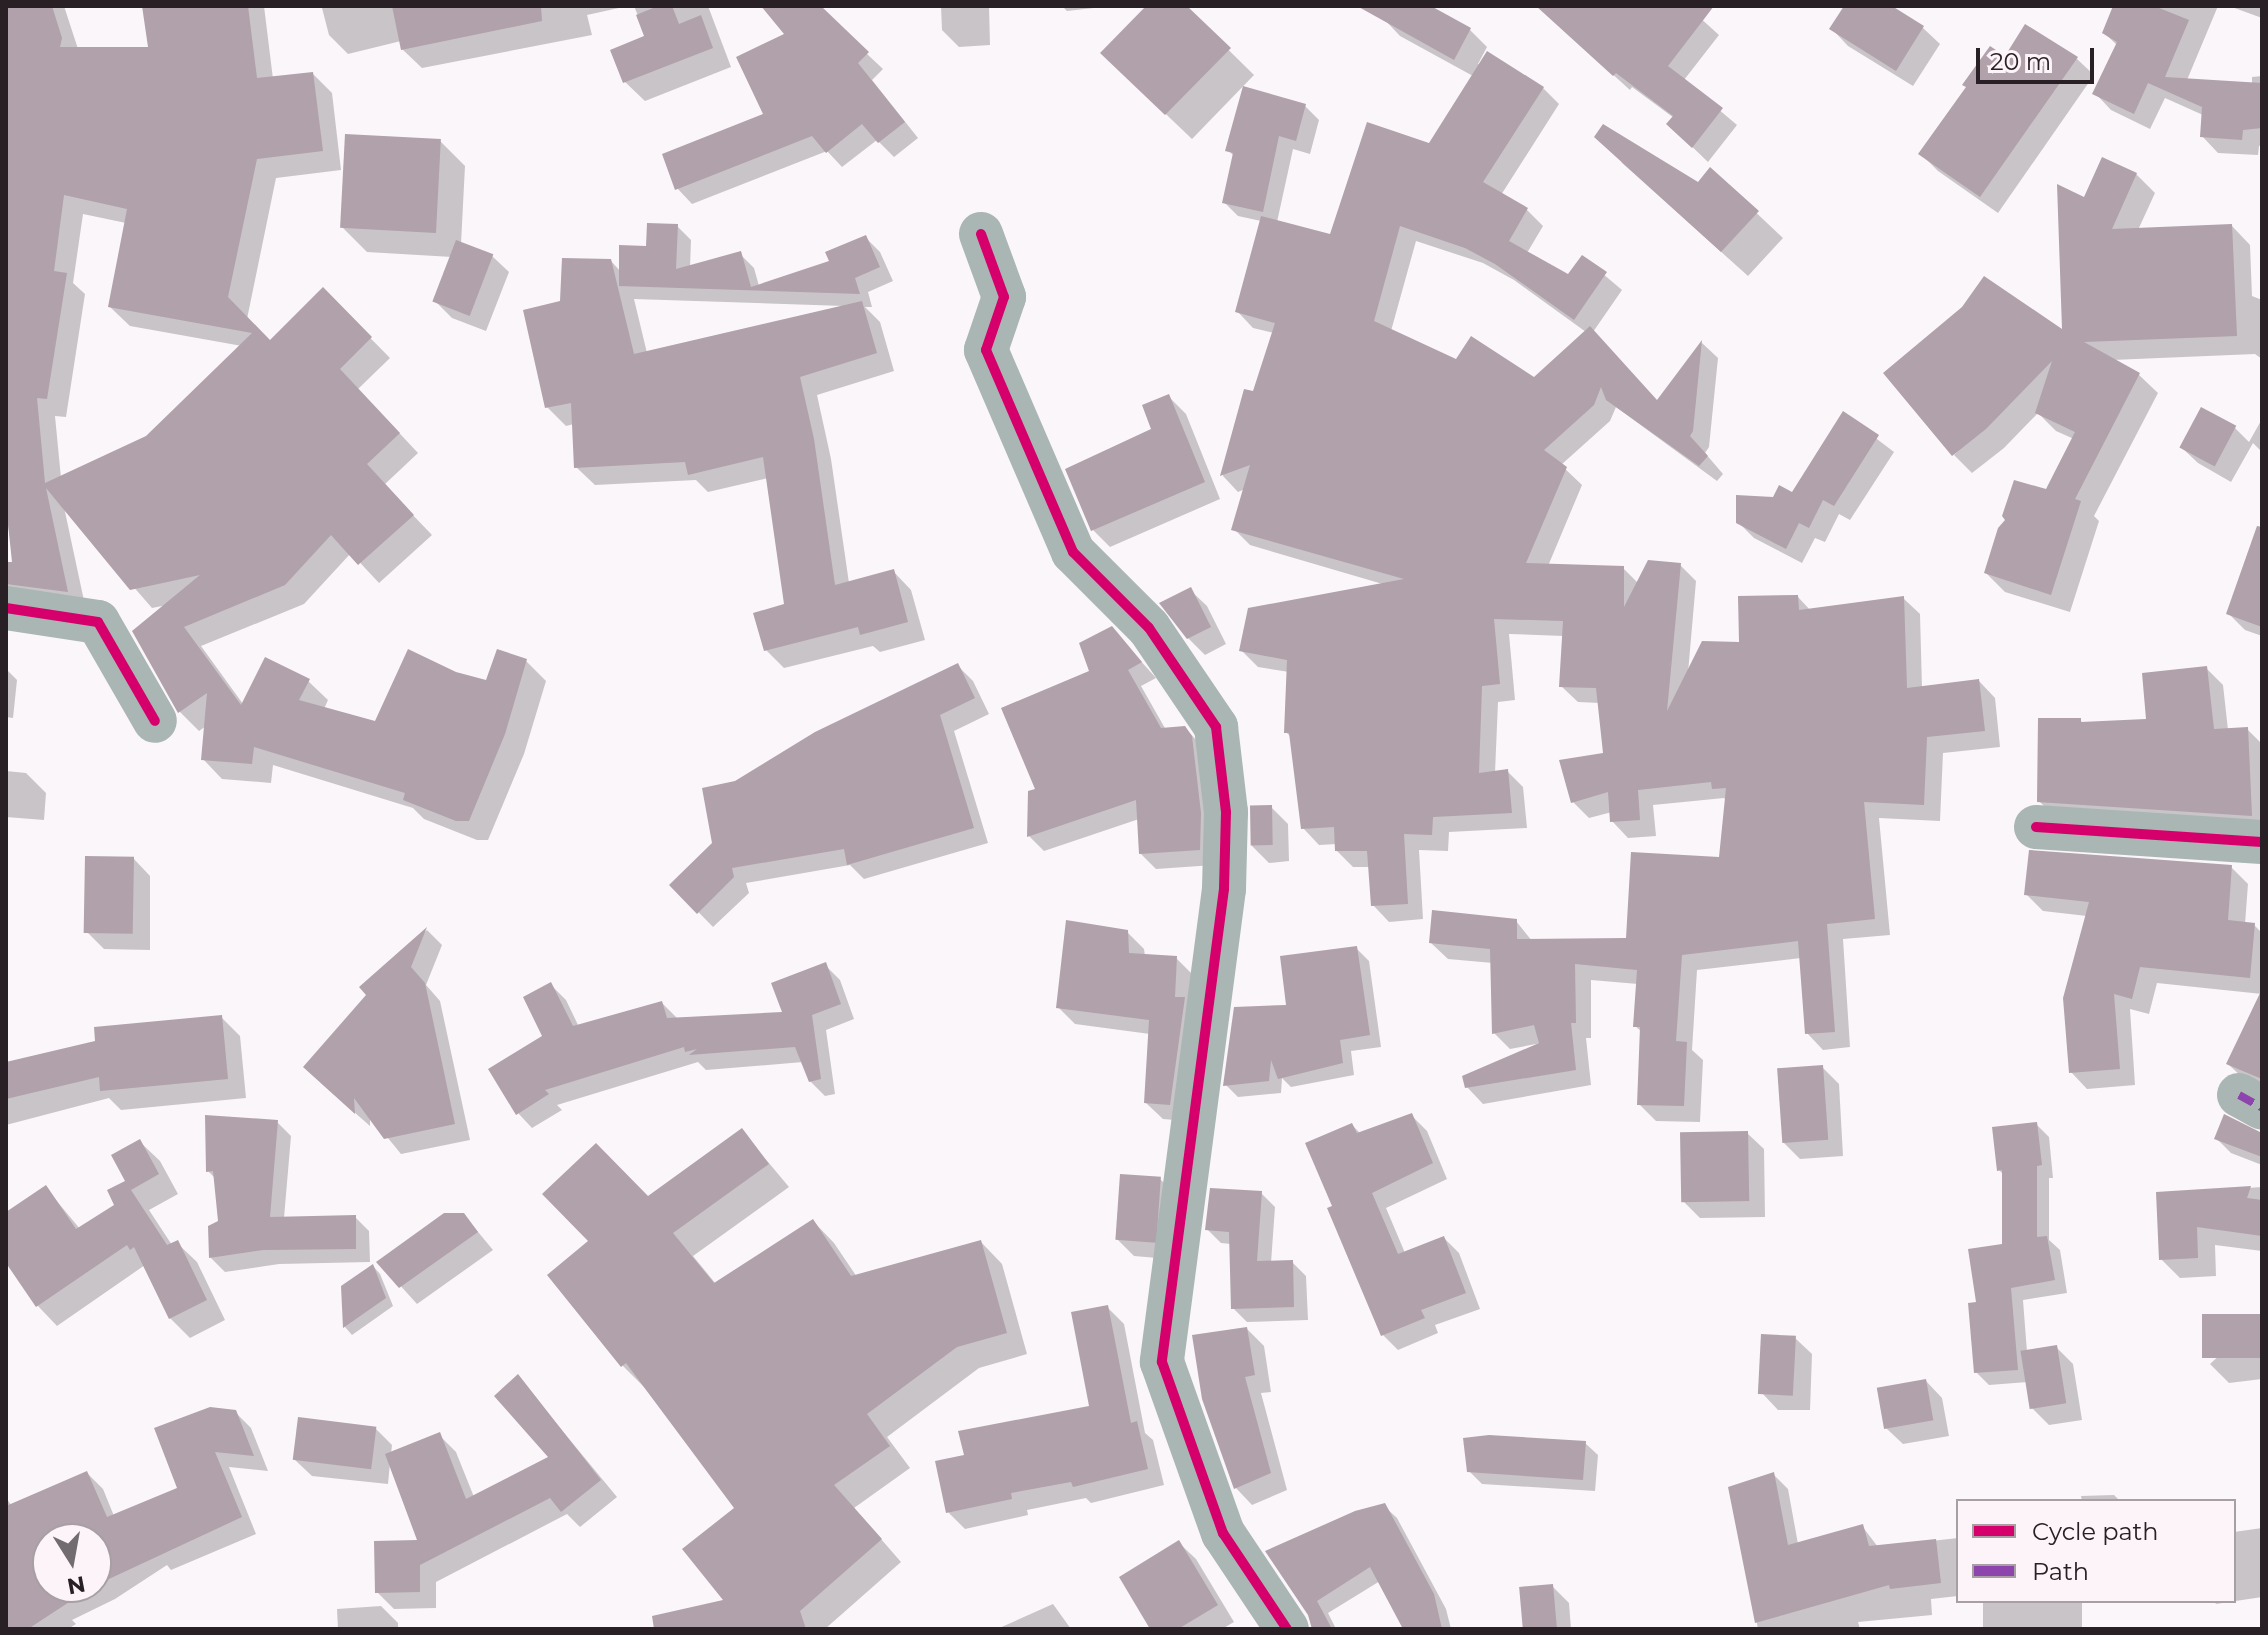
<!DOCTYPE html>
<html>
<head>
<meta charset="utf-8">
<style>
	body { margin:0 }
	#map { position:relative; width:2268px; height:1635px; overflow:hidden; background:#fbf6f9; font-family:Montserrat,sans-serif }
	div>[style] { position:absolute }
	.shadow>* { inset:0; background:#0003; transform-origin:0 0 }
	.building>* { inset:0; background:#b0a1ab; transform-origin:0 0 }
	.minor>* { height:44px; margin:-22px; padding:0 22px; transform-origin:22px; border-radius:22px; background:#aab6b4 }
	.quiet>* { height:8px; margin-top:-4px; transform-origin:0; background:repeating-linear-gradient(90deg,#8e44ad 0 16px,transparent 0 24px) }
	.cycleway>* { height:10px; margin:-5px; padding:0 5px; transform-origin:5px; border-radius:5px; background:#d6006c }
	span { translate:-50% -50%; white-space:nowrap; text-align:center; line-height:1.15; -webkit-text-stroke:8px #fdf4fa; paint-order:stroke }
	.frame { position:absolute; inset:0; border:8px solid #292026; pointer-events:none }
	.legend { position:absolute; left:1956px; top:1499px; width:280px; height:104px; box-sizing:border-box; background:#fdf4fa; border:2px solid #a89fa5; margin:0; padding:10px 14px; list-style:none; font-size:24px; color:#292026 }
	.legend li { display:flex; align-items:center; gap:16px; height:40px }
	.legend b { width:40px; border:2px solid #a89fa5 }
	.north { position:absolute; left:32px; top:1523px; width:80px; height:80px; box-sizing:border-box; background:#fdf4fa; border:2px solid #a89fa5; border-radius:50%; rotate:169deg; font-size:22px; font-weight:700; line-height:32px; text-align:center; color:#292026 }
	.north::after { content:''; display:block; margin:auto; width:28px; height:36px; background:#726b70; clip-path:polygon(50% 0,100% 100%,50% 72%,0 100%) }
	.scale { position:absolute; left:1976px; top:48px; width:118px; height:36px; box-sizing:border-box; border:4px solid #292026; border-top:0; padding-left:10px; font-size:24px; line-height:28px; white-space:nowrap; color:#292026; -webkit-text-stroke:6px #fdf4fa; paint-order:stroke }
</style>
</head>
<body>
<div id="map">
	<div class="shadow">
		<i style="clip-path:polygon(evenodd,6px 6px,64px 6px,78px 49px,150px 49px,144px 6px,264px 6px,273px 79px,313px 74px,332px 93px,341px 170px,276px 178px,247px 319px,270px 343px,323px 290px,390px 358px,358px 389px,418px 453px,384px 485px,432px 535px,379px 583px,351px 553px,304px 604px,201px 646px,243px 704px,308px 681px,328px 700px,324px 709px,376px 724px,455px 674px,487px 683px,526px 661px,546px 681px,524px 754px,488px 840px,477px 840px,424px 819px,413px 808px,273px 765px,271px 783px,222px 779px,203px 759px,206px 726px,199px 731px,180px 712px,135px 632px,167px 605px,152px 608px,64px 507px,86px 610px,6px 613px,6px 564px,14px 564px,6px 512px,6px 6px,83px 214px,126px 223px,110px 307px,130px 326px,242px 346px,147px 438px,61px 478px,55px 416px,66px 417px,85px 294px,73px 283px,83px 214px)"></i>
		<i style="clip-path:polygon(329px 6px,628px 6px,587px 15px,592px 35px,422px 68px,402px 49px,401px 41px,348px 54px,329px 35px,322px 8px)"></i>
		<i style="clip-path:polygon(634px 6px,708px 6px,731px 67px,645px 101px,625px 82px,647px 38px)"></i>
		<i style="clip-path:polygon(764px 6px,816px 6px,883px 69px,872px 80px,918px 138px,894px 157px,877px 140px,842px 167px,827px 151px,692px 204px,677px 188px,766px 115px,788px 35px)"></i>
		<i style="clip-path:polygon(941px 6px,989px 6px,990px 45px,959px 47px,942px 30px)"></i>
		<i style="clip-path:polygon(1062px 6px,1112px 6px,1067px 11px)"></i>
		<i style="clip-path:polygon(1148px 6px,1184px 6px,1254px 75px,1192px 139px,1128px 78px)"></i>
		<i style="clip-path:polygon(evenodd,1391px 6px,1426px 6px,1470px 30px,1487px 47px,1478px 64px,1543px 88px,1559px 104px,1501px 195px,1527px 210px,1543px 226px,1527px 253px,1569px 276px,1583px 257px,1622px 290px,1593px 332px,1658px 402px,1702px 343px,1718px 358px,1709px 447px,1705px 453px,1723px 474px,1717px 481px,1616px 407px,1610px 421px,1561px 465px,1582px 485px,1548px 566px,1623px 568px,1638px 583px,1680px 565px,1696px 581px,1688px 673px,1741px 644px,1798px 597px,1811px 611px,1903px 598px,1920px 614px,1922px 688px,1979px 681px,1995px 698px,2000px 747px,1943px 753px,1940px 821px,1879px 818px,1890px 935px,1843px 939px,1850px 1047px,1823px 1050px,1807px 1033px,1801px 958px,1697px 970px,1692px 1050px,1703px 1060px,1700px 1122px,1656px 1121px,1639px 1104px,1642px 1032px,1635px 1026px,1638px 984px,1591px 980px,1591px 1038px,1586px 1038px,1591px 1085px,1483px 1104px,1467px 1087px,1541px 1043px,1510px 1049px,1494px 1033px,1493px 963px,1448px 959px,1431px 943px,1516px 921px,1532px 941px,1627px 940px,1721px 860px,1727px 801px,1724px 798px,1653px 805px,1656px 836px,1628px 838px,1612px 821px,1612px 812px,1589px 818px,1573px 802px,1605px 755px,1600px 703px,1578px 702px,1561px 686px,1564px 636px,1509px 634px,1515px 700px,1498px 702px,1495px 773px,1507px 771px,1523px 787px,1527px 828px,1449px 832px,1448px 851px,1419px 850px,1423px 919px,1389px 922px,1373px 905px,1370px 867px,1353px 867px,1337px 851px,1337px 844px,1319px 845px,1303px 828px,1292px 738px,1286px 732px,1289px 672px,1258px 667px,1241px 650px,1386px 585px,1250px 545px,1234px 529px,1245px 489px,1238px 492px,1223px 476px,1245px 391px,1254px 393px,1274px 333px,1253px 328px,1237px 311px,1261px 221px,1238px 216px,1224px 202px,1234px 156px,1228px 150px,1305px 106px,1319px 120px,1310px 154px,1293px 149px,1277px 222px,1331px 237px,1430px 145px,1473px 76px,1400px 36px,1384px 19px,1391px 6px,1416px 241px,1483px 263px,1514px 280px,1586px 332px,1534px 379px,1457px 361px,1391px 331px,1416px 241px)"></i>
		<i style="clip-path:polygon(1569px 6px,1687px 6px,1719px 35px,1684px 80px,1737px 125px,1708px 162px,1684px 139px,1674px 118px,1632px 87px,1630px 90px,1577px 42px)"></i>
		<i style="clip-path:polygon(1846px 6px,1888px 6px,1923px 28px,1940px 44px,1913px 86px,1848px 46px,1832px 29px)"></i>
		<i style="clip-path:polygon(2116px 6px,2218px 6px,2187px 80px,2252px 84px,2252px 77px,2262px 76px,2262px 145px,2259px 146px,2258px 155px,2218px 153px,2202px 136px,2203px 115px,2165px 98px,2150px 129px,2111px 110px,2095px 93px,2117px 45px,2104px 33px)"></i>
		<i style="clip-path:polygon(2229px 6px,2262px 6px,2262px 18px)"></i>
		<i style="clip-path:polygon(2006px 59px,2077px 59px,2094px 75px,1998px 213px,1938px 171px,1921px 154px)"></i>
		<i style="clip-path:polygon(440px 141px,465px 166px,461px 244px,492px 256px,509px 272px,486px 331px,452px 318px,435px 301px,452px 257px,367px 252px,342px 227px)"></i>
		<i style="clip-path:polygon(1621px 162px,1699px 185px,1711px 170px,1783px 238px,1748px 276px)"></i>
		<i style="clip-path:polygon(2136px 174px,2155px 193px,2138px 230px,2232px 226px,2250px 245px,2252px 296px,2262px 300px,2262px 359px,2255px 354px,2112px 360px,2139px 375px,2158px 393px,2094px 516px,2099px 521px,2070px 612px,2005px 592px,1986px 573px,2047px 492px,2074px 439px,2056px 431px,2038px 413px,2004px 448px,1972px 473px,1954px 455px,2064px 333px,2085px 199px)"></i>
		<i style="clip-path:polygon(evenodd,677px 226px,691px 240px,690px 268px,740px 254px,754px 268px,759px 286px,832px 262px,866px 238px,880px 252px,893px 281px,868px 292px,872px 307px,865px 307px,880px 322px,894px 371px,817px 395px,831px 459px,849px 583px,893px 571px,911px 590px,925px 640px,880px 652px,873px 646px,784px 668px,766px 650px,787px 605px,768px 478px,708px 492px,696px 480px,595px 485px,576px 467px,574px 424px,566px 426px,547px 407px,562px 303px,611px 261px,621px 272px,677px 226px,634px 299px,844px 306px,647px 353px,634px 299px)"></i>
		<i style="clip-path:polygon(1169px 397px,1186px 414px,1220px 499px,1110px 547px,1093px 530px,1153px 430px)"></i>
		<i style="clip-path:polygon(1844px 414px,1894px 452px,1850px 520px,1839px 514px,1825px 542px,1815px 538px,1802px 563px,1754px 538px,1738px 522px,1774px 499px,1793px 494px)"></i>
		<i style="clip-path:polygon(2262px 419px,2262px 452px,2253px 443px,2231px 482px,2198px 463px,2181px 447px,2235px 428px,2249px 442px)"></i>
		<i style="clip-path:polygon(2262px 564px,2262px 636px,2245px 630px,2229px 614px)"></i>
		<i style="clip-path:polygon(1190px 590px,1207px 606px,1226px 644px,1205px 655px,1188px 638px)"></i>
		<i style="clip-path:polygon(1112px 629px,1156px 678px,1141px 686px,1166px 730px,1185px 728px,1200px 744px,1214px 865px,1156px 869px,1141px 854px,1139px 819px,1044px 851px,1029px 836px,1038px 790px)"></i>
		<i style="clip-path:polygon(958px 666px,973px 681px,989px 714px,954px 731px,988px 843px,864px 879px,850px 865px,746px 883px,749px 893px,713px 927px,672px 885px,715px 844px,736px 783px)"></i>
		<i style="clip-path:polygon(2206px 668px,2223px 685px,2228px 730px,2247px 729px,2262px 744px,2262px 832px,2056px 818px,2039px 801px,2080px 720px,2084px 724px,2148px 721px)"></i>
		<i style="clip-path:polygon(6px 669px,17px 680px,13px 718px,6px 717px)"></i>
		<i style="clip-path:polygon(6px 771px,26px 773px,46px 793px,44px 820px,6px 817px)"></i>
		<i style="clip-path:polygon(1271px 807px,1288px 824px,1289px 861px,1269px 863px,1252px 846px)"></i>
		<i style="clip-path:polygon(134px 859px,150px 876px,150px 950px,104px 949px,87px 932px)"></i>
		<i style="clip-path:polygon(2231px 867px,2248px 884px,2245px 924px,2254px 925px,2262px 933px,2262px 994px,2157px 983px,2149px 1014px,2130px 1009px,2135px 1085px,2087px 1089px,2071px 1072px,2087px 916px,2043px 911px,2026px 894px)"></i>
		<i style="clip-path:polygon(427px 930px,442px 945px,426px 985px,440px 1001px,470px 1140px,401px 1154px,370px 1116px,370px 1126px,321px 1083px,369px 995px,362px 987px)"></i>
		<i style="clip-path:polygon(1127px 932px,1144px 949px,1145px 956px,1176px 958px,1193px 975px,1187px 1121px,1163px 1119px,1146px 1103px,1150px 1034px,1075px 1024px,1058px 1007px)"></i>
		<i style="clip-path:polygon(1357px 949px,1369px 961px,1381px 1047px,1351px 1051px,1354px 1075px,1291px 1087px,1282px 1078px,1281px 1093px,1238px 1097px,1226px 1085px,1288px 1007px)"></i>
		<i style="clip-path:polygon(825px 965px,840px 980px,854px 1019px,826px 1030px,835px 1094px,825px 1096px,810px 1081px,803px 1062px,706px 1070px,698px 1062px,557px 1105px,562px 1110px,532px 1128px,518px 1113px,545px 1037px,551px 985px,566px 1000px,579px 1027px,662px 1003px,678px 1019px,785px 1014px)"></i>
		<i style="clip-path:polygon(221px 1017px,240px 1036px,246px 1098px,121px 1110px,109px 1098px,6px 1125px,6px 1064px)"></i>
		<i style="clip-path:polygon(2262px 1017px,2262px 1087px,2243px 1078px,2228px 1064px)"></i>
		<i style="clip-path:polygon(1822px 1067px,1839px 1084px,1843px 1156px,1800px 1159px,1783px 1142px)"></i>
		<i style="clip-path:polygon(1412px 1116px,1427px 1131px,1447px 1179px,1386px 1208px,1405px 1253px,1444px 1238px,1459px 1253px,1480px 1309px,1435px 1325px,1438px 1333px,1398px 1350px,1383px 1335px,1335px 1207px,1352px 1125px,1361px 1134px)"></i>
		<i style="clip-path:polygon(277px 1122px,291px 1136px,284px 1218px,355px 1217px,369px 1231px,370px 1262px,279px 1264px,225px 1272px,211px 1258px,220px 1222px,215px 1178px,208px 1171px)"></i>
		<i style="clip-path:polygon(2036px 1124px,2049px 1137px,2053px 1178px,2049px 1178px,2049px 1240px,2060px 1250px,2067px 1293px,2023px 1300px,2027px 1352px,2056px 1347px,2073px 1364px,2082px 1420px,2049px 1425px,2032px 1408px,2028px 1382px,1989px 1385px,1976px 1372px,1978px 1304px,2004px 1246px,2004px 1175px,1999px 1170px)"></i>
		<i style="clip-path:polygon(742px 1131px,789px 1187px,693px 1256px,716px 1284px,813px 1221px,834px 1243px,857px 1277px,981px 1242px,1002px 1264px,1027px 1354px,979px 1368px,887px 1437px,910px 1468px,854px 1508px,901px 1562px,825px 1629px,715px 1629px,726px 1601px,737px 1508px,644px 1387px,623px 1366px,648px 1198px)"></i>
		<i style="clip-path:polygon(1747px 1133px,1764px 1149px,1765px 1217px,1700px 1218px,1683px 1201px)"></i>
		<i style="clip-path:polygon(2262px 1135px,2262px 1165px,2231px 1153px,2217px 1139px)"></i>
		<i style="clip-path:polygon(140px 1142px,160px 1161px,178px 1194px,149px 1210px,172px 1245px,177px 1243px,197px 1262px,225px 1320px,190px 1338px,170px 1318px,145px 1265px,57px 1326px,38px 1306px,6px 1260px,6px 1215px,46px 1188px,80px 1229px,117px 1206px)"></i>
		<i style="clip-path:polygon(1160px 1179px,1177px 1196px,1169px 1259px,1134px 1256px,1117px 1239px)"></i>
		<i style="clip-path:polygon(2262px 1187px,2262px 1251px,2215px 1245px,2216px 1276px,2180px 1278px,2161px 1259px,2158px 1194px)"></i>
		<i style="clip-path:polygon(1261px 1193px,1275px 1207px,1271px 1263px,1292px 1262px,1306px 1276px,1308px 1320px,1247px 1322px,1233px 1308px,1231px 1244px,1221px 1243px,1207px 1229px)"></i>
		<i style="clip-path:polygon(464px 1215px,493px 1250px,417px 1304px,379px 1262px)"></i>
		<i style="clip-path:polygon(373px 1266px,380px 1274px,393px 1306px,352px 1335px,345px 1327px,343px 1287px)"></i>
		<i style="clip-path:polygon(1107px 1307px,1124px 1324px,1145px 1433px,1153px 1440px,1164px 1485px,1091px 1503px,1086px 1498px,1027px 1510px,1028px 1515px,965px 1529px,948px 1512px,1091px 1407px)"></i>
		<i style="clip-path:polygon(2262px 1316px,2262px 1379px,2229px 1383px,2210px 1364px)"></i>
		<i style="clip-path:polygon(1247px 1329px,1264px 1346px,1271px 1392px,1261px 1393px,1287px 1490px,1252px 1505px,1236px 1488px)"></i>
		<i style="clip-path:polygon(1795px 1338px,1812px 1354px,1810px 1410px,1778px 1410px,1762px 1393px)"></i>
		<i style="clip-path:polygon(518px 1377px,617px 1497px,580px 1527px,567px 1514px,436px 1582px,436px 1608px,394px 1609px,377px 1592px,420px 1542px,390px 1463px,388px 1484px,312px 1476px,295px 1460px,375px 1428px,392px 1445px,391px 1454px,439px 1435px,456px 1452px,474px 1497px,551px 1458px)"></i>
		<i style="clip-path:polygon(1926px 1381px,1942px 1398px,1949px 1436px,1903px 1444px,1886px 1428px)"></i>
		<i style="clip-path:polygon(evenodd,235px 1412px,251px 1428px,268px 1471px,229px 1467px,256px 1534px,171px 1570px,167px 1565px,115px 1599px,72px 1620px,76px 1624px,68px 1629px,6px 1629px,6px 1498px,12px 1506px,87px 1473px,103px 1489px,114px 1516px,179px 1489px,235px 1412px,48px 1539px,96px 1539px,96px 1587px,48px 1587px,48px 1539px)"></i>
		<i style="clip-path:polygon(1585px 1443px,1598px 1455px,1595px 1491px,1482px 1484px,1469px 1471px)"></i>
		<i style="clip-path:polygon(1774px 1475px,1788px 1489px,1798px 1544px,1862px 1526px,1878px 1547px,1958px 1538px,1958px 1596px,1931px 1599px,1932px 1615px,1858px 1622px,1860px 1629px,1758px 1629px,1731px 1489px)"></i>
		<i style="clip-path:polygon(2114px 1495px,2120px 1501px,2082px 1501px,2081px 1496px)"></i>
		<i style="clip-path:polygon(1384px 1506px,1397px 1518px,1446px 1609px,1451px 1629px,1406px 1629px,1380px 1581px,1328px 1613px,1336px 1629px,1314px 1629px,1310px 1615px,1268px 1552px)"></i>
		<i style="clip-path:polygon(2262px 1528px,2262px 1597px,2216px 1604px,2214px 1601px,2234px 1601px,2234px 1532px)"></i>
		<i style="clip-path:polygon(1179px 1543px,1196px 1559px,1234px 1622px,1222px 1629px,1153px 1629px)"></i>
		<i style="clip-path:polygon(1552px 1586px,1569px 1603px,1571px 1629px,1525px 1629px)"></i>
		<i style="left:1983px;top:1601px;width:99px;height:28px"></i>
		<i style="clip-path:polygon(1053px 1604px,1071px 1629px,997px 1629px)"></i>
		<i style="clip-path:polygon(381px 1606px,398px 1623px,398px 1629px,338px 1629px,337px 1609px)"></i>
	</div>
	<div class="building">
		<i style="clip-path:polygon(evenodd,6px 6px,52px 6px,62px 38px,60px 47px,148px 47px,142px 6px,248px 6px,257px 78px,313px 72px,323px 151px,257px 159px,228px 297px,270px 340px,323px 287px,372px 337px,340px 369px,400px 433px,367px 464px,414px 515px,358px 565px,331px 535px,285px 585px,184px 627px,241px 705px,265px 657px,310px 679px,299px 700px,375px 721px,408px 649px,456px 672px,486px 680px,497px 649px,527px 659px,505px 734px,469px 821px,456px 821px,403px 800px,405px 793px,254px 747px,252px 764px,201px 760px,207px 693px,178px 713px,132px 631px,200px 575px,130px 590px,46px 488px,68px 592px,6px 584px,6px 562px,12px 562px,6px 505px,6px 6px,64px 195px,127px 209px,108px 307px,252px 333px,146px 436px,45px 483px,37px 398px,47px 399px,67px 273px,54px 271px,64px 195px)"></i>
		<i style="clip-path:polygon(392px 6px,541px 6px,542px 21px,401px 50px)"></i>
		<i style="clip-path:polygon(658px 6px,672px 6px,679px 24px,701px 15px,713px 48px,623px 83px,610px 50px,644px 36px,636px 15px)"></i>
		<i style="clip-path:polygon(761px 6px,821px 6px,869px 52px,858px 63px,905px 122px,878px 143px,862px 124px,826px 153px,812px 136px,675px 190px,662px 154px,763px 114px,736px 57px,784px 34px)"></i>
		<i style="clip-path:polygon(1146px 6px,1187px 6px,1231px 48px,1165px 115px,1100px 53px)"></i>
		<i style="clip-path:polygon(1357px 6px,1431px 6px,1471px 28px,1454px 60px)"></i>
		<i style="clip-path:polygon(1536px 6px,1714px 6px,1668px 66px,1723px 108px,1692px 148px,1666px 124px,1673px 116px,1616px 73px,1613px 76px)"></i>
		<i style="clip-path:polygon(1844px 6px,1892px 6px,1924px 26px,1896px 71px,1829px 29px)"></i>
		<i style="clip-path:polygon(2113px 6px,2154px 6px,2189px 20px,2165px 77px,2262px 83px,2262px 128px,2243px 130px,2242px 140px,2200px 137px,2202px 107px,2148px 83px,2134px 114px,2092px 94px,2117px 42px,2102px 33px)"></i>
		<i style="clip-path:polygon(2025px 24px,2078px 57px,1980px 197px,1918px 154px,1966px 87px,1962px 85px,1990px 46px,2005px 56px)"></i>
		<i style="clip-path:polygon(1487px 51px,1544px 87px,1483px 182px,1528px 208px,1509px 241px,1568px 274px,1582px 255px,1607px 272px,1574px 320px,1495px 264px,1465px 248px,1400px 226px,1374px 321px,1456px 359px,1471px 336px,1534px 377px,1590px 326px,1657px 400px,1702px 340px,1693px 431px,1690px 436px,1708px 456px,1699px 466px,1606px 400px,1601px 387px,1594px 405px,1544px 450px,1567px 467px,1526px 563px,1624px 566px,1624px 607px,1648px 560px,1681px 563px,1667px 711px,1702px 641px,1739px 642px,1738px 596px,1798px 595px,1799px 610px,1904px 596px,1907px 688px,1979px 679px,1985px 731px,1927px 737px,1924px 805px,1864px 802px,1875px 919px,1827px 924px,1835px 1032px,1805px 1034px,1798px 941px,1682px 955px,1676px 1041px,1687px 1042px,1684px 1106px,1637px 1105px,1640px 1027px,1633px 1027px,1637px 970px,1575px 964px,1576px 1023px,1571px 1023px,1576px 1070px,1465px 1088px,1462px 1076px,1539px 1043px,1534px 1025px,1492px 1034px,1490px 949px,1429px 943px,1432px 910px,1517px 919px,1517px 939px,1626px 938px,1631px 852px,1719px 857px,1726px 788px,1712px 789px,1711px 782px,1638px 790px,1640px 820px,1610px 822px,1608px 792px,1571px 803px,1559px 760px,1603px 753px,1596px 688px,1559px 687px,1563px 621px,1494px 619px,1500px 684px,1482px 686px,1479px 773px,1508px 769px,1512px 813px,1433px 817px,1432px 835px,1404px 834px,1408px 904px,1371px 906px,1367px 851px,1335px 851px,1334px 827px,1301px 829px,1289px 733px,1284px 733px,1287px 660px,1239px 651px,1248px 608px,1404px 579px,1231px 530px,1250px 465px,1220px 476px,1244px 389px,1253px 391px,1275px 323px,1235px 312px,1261px 216px,1330px 234px,1367px 122px,1429px 143px)"></i>
		<i style="clip-path:polygon(1243px 86px,1306px 104px,1296px 141px,1279px 136px,1263px 212px,1222px 203px,1233px 153px,1225px 151px)"></i>
		<i style="clip-path:polygon(1603px 124px,1698px 182px,1710px 167px,1759px 211px,1721px 252px,1594px 137px)"></i>
		<i style="left:345px;top:134px;width:96px;height:94px;rotate:3deg"></i>
		<i style="clip-path:polygon(2102px 157px,2137px 173px,2112px 229px,2232px 224px,2237px 336px,2084px 342px,2140px 373px,2075px 499px,2081px 501px,2051px 595px,1984px 573px,1998px 528px,2005px 520px,2002px 516px,2014px 480px,2046px 489px,2075px 432px,2035px 413px,2052px 361px,1986px 429px,1952px 456px,1883px 373px,1962px 307px,1984px 276px,2062px 329px,2057px 184px,2084px 197px)"></i>
		<i style="clip-path:polygon(647px 223px,678px 224px,676px 269px,741px 251px,751px 287px,829px 261px,825px 252px,866px 235px,880px 267px,855px 278px,860px 294px,619px 286px,619px 245px,646px 246px)"></i>
		<i style="left:456px;top:240px;width:40px;height:66px;rotate:21deg"></i>
		<i style="clip-path:polygon(562px 258px,611px 259px,634px 354px,862px 301px,877px 353px,800px 377px,814px 439px,835px 585px,894px 569px,908px 622px,860px 635px,858px 627px,764px 651px,753px 613px,784px 604px,763px 457px,688px 475px,685px 462px,574px 468px,571px 403px,545px 408px,523px 310px,560px 301px)"></i>
		<i style="clip-path:polygon(1169px 394px,1205px 482px,1091px 531px,1065px 469px,1151px 429px,1142px 405px)"></i>
		<i style="left:2201px;top:407px;width:40px;height:46px;rotate:28deg"></i>
		<i style="clip-path:polygon(1843px 411px,1879px 435px,1834px 506px,1823px 500px,1809px 528px,1799px 523px,1786px 549px,1736px 523px,1736px 495px,1773px 497px,1779px 485px,1792px 492px)"></i>
		<i style="clip-path:polygon(2257px 526px,2262px 527px,2262px 627px,2226px 614px)"></i>
		<i style="clip-path:polygon(1191px 587px,1211px 627px,1187px 639px,1159px 603px)"></i>
		<i style="clip-path:polygon(1112px 626px,1142px 662px,1128px 670px,1161px 728px,1185px 726px,1192px 736px,1201px 813px,1200px 850px,1139px 854px,1136px 800px,1027px 837px,1028px 791px,1035px 789px,1001px 708px,1089px 671px,1079px 643px)"></i>
		<i style="clip-path:polygon(958px 663px,975px 698px,940px 715px,974px 828px,847px 865px,844px 849px,732px 868px,734px 877px,697px 914px,669px 885px,712px 843px,702px 788px,735px 781px,815px 732px)"></i>
		<i style="clip-path:polygon(2207px 666px,2214px 729px,2248px 727px,2252px 816px,2037px 802px,2038px 718px,2081px 718px,2081px 722px,2146px 719px,2142px 673px)"></i>
		<i style="left:1272px;top:805px;width:40px;height:22px;rotate:89deg"></i>
		<i style="clip-path:polygon(2029px 850px,2232px 865px,2228px 920px,2255px 923px,2250px 978px,2140px 967px,2132px 999px,2114px 994px,2120px 1069px,2069px 1073px,2063px 998px,2089px 902px,2024px 895px)"></i>
		<i style="left:85px;top:856px;width:49px;height:77px;rotate:1deg"></i>
		<i style="clip-path:polygon(1066px 920px,1128px 930px,1129px 953px,1177px 956px,1175px 997px,1185px 997px,1170px 1105px,1144px 1103px,1149px 1020px,1056px 1008px)"></i>
		<i style="clip-path:polygon(427px 927px,411px 967px,425px 983px,455px 1124px,384px 1139px,354px 1098px,355px 1114px,303px 1067px,366px 995px,359px 987px)"></i>
		<i style="clip-path:polygon(1357px 946px,1370px 1035px,1340px 1040px,1343px 1063px,1278px 1079px,1271px 1060px,1269px 1081px,1223px 1086px,1234px 1007px,1286px 1005px,1280px 956px)"></i>
		<i style="clip-path:polygon(826px 962px,841px 1004px,812px 1015px,821px 1079px,809px 1082px,795px 1047px,689px 1055px,697px 1049px,685px 1052px,684px 1047px,545px 1090px,549px 1094px,516px 1115px,488px 1069px,542px 1036px,523px 997px,551px 982px,573px 1026px,662px 1001px,667px 1018px,782px 1012px,771px 983px)"></i>
		<i style="clip-path:polygon(2262px 989px,2262px 1079px,2226px 1064px)"></i>
		<i style="clip-path:polygon(222px 1015px,228px 1079px,100px 1091px,99px 1077px,6px 1099px,6px 1062px,95px 1041px,94px 1027px)"></i>
		<i style="left:1823px;top:1065px;width:75px;height:46px;rotate:86deg"></i>
		<i style="clip-path:polygon(1412px 1113px,1433px 1163px,1372px 1193px,1398px 1254px,1444px 1236px,1466px 1293px,1421px 1310px,1425px 1318px,1381px 1336px,1327px 1208px,1332px 1206px,1305px 1143px,1352px 1123px,1357px 1133px)"></i>
		<i style="clip-path:polygon(2224px 1114px,2262px 1133px,2262px 1157px,2214px 1139px)"></i>
		<i style="clip-path:polygon(205px 1115px,278px 1120px,270px 1217px,356px 1215px,356px 1249px,263px 1250px,209px 1258px,208px 1226px,218px 1221px,213px 1171px,206px 1172px)"></i>
		<i style="clip-path:polygon(2037px 1122px,2042px 1165px,2037px 1166px,2037px 1237px,2047px 1236px,2055px 1280px,2011px 1288px,2018px 1370px,1974px 1373px,1968px 1303px,1976px 1302px,1968px 1249px,2002px 1244px,2002px 1170px,1997px 1171px,1992px 1127px)"></i>
		<i style="clip-path:polygon(742px 1128px,769px 1164px,673px 1233px,714px 1283px,813px 1219px,851px 1276px,981px 1240px,1007px 1333px,957px 1347px,867px 1414px,890px 1446px,834px 1485px,882px 1539px,800px 1611px,806px 1629px,654px 1629px,652px 1616px,723px 1600px,682px 1549px,734px 1508px,626px 1363px,621px 1367px,547px 1275px,588px 1241px,542px 1194px,596px 1143px,648px 1196px)"></i>
		<i style="left:1748px;top:1131px;width:70px;height:68px;rotate:89deg"></i>
		<i style="clip-path:polygon(140px 1139px,159px 1174px,131px 1190px,167px 1245px,178px 1240px,207px 1300px,169px 1319px,134px 1247px,130px 1250px,127px 1245px,36px 1307px,6px 1263px,6px 1212px,46px 1185px,76px 1229px,114px 1205px,107px 1190px,125px 1181px,111px 1155px)"></i>
		<i style="left:1120px;top:1174px;width:41px;height:66px;rotate:4deg"></i>
		<i style="clip-path:polygon(2251px 1186px,2247px 1198px,2262px 1200px,2262px 1236px,2197px 1227px,2198px 1258px,2159px 1260px,2156px 1192px)"></i>
		<i style="clip-path:polygon(1210px 1188px,1262px 1191px,1257px 1261px,1293px 1260px,1294px 1307px,1231px 1309px,1229px 1232px,1205px 1230px)"></i>
		<i style="clip-path:polygon(444px 1213px,464px 1213px,478px 1232px,399px 1288px,376px 1262px)"></i>
		<i style="clip-path:polygon(373px 1264px,386px 1298px,343px 1328px,341px 1286px)"></i>
		<i style="clip-path:polygon(1108px 1305px,1131px 1423px,1137px 1421px,1148px 1469px,1073px 1487px,1071px 1482px,1011px 1493px,1012px 1499px,946px 1513px,935px 1461px,964px 1455px,958px 1431px,1089px 1406px,1071px 1312px)"></i>
		<i style="left:2262px;top:1314px;width:44px;height:60px;rotate:90deg"></i>
		<i style="clip-path:polygon(1247px 1327px,1255px 1375px,1245px 1377px,1271px 1473px,1234px 1489px,1202px 1399px,1192px 1335px)"></i>
		<i style="left:1761px;top:1334px;width:35px;height:60px;rotate:3deg"></i>
		<i style="left:2057px;top:1345px;width:59px;height:37px;rotate:81deg"></i>
		<i style="clip-path:polygon(518px 1374px,601px 1480px,561px 1512px,550px 1498px,420px 1565px,420px 1592px,375px 1593px,374px 1541px,417px 1540px,385px 1454px,440px 1432px,466px 1499px,548px 1457px,494px 1396px)"></i>
		<i style="left:1926px;top:1379px;width:42px;height:50px;rotate:80deg"></i>
		<i style="clip-path:polygon(210px 1407px,236px 1410px,254px 1456px,215px 1452px,242px 1517px,96px 1585px,96px 1539px,48px 1539px,48px 1587px,92px 1587px,28px 1629px,6px 1629px,6px 1506px,87px 1471px,107px 1517px,177px 1488px,154px 1428px)"></i>
		<i style="left:298px;top:1417px;width:79px;height:43px;rotate:7deg"></i>
		<i style="clip-path:polygon(1489px 1435px,1586px 1441px,1583px 1480px,1467px 1472px,1463px 1438px)"></i>
		<i style="clip-path:polygon(1774px 1472px,1788px 1545px,1863px 1524px,1869px 1546px,1936px 1539px,1941px 1583px,1890px 1589px,1889px 1585px,1755px 1623px,1728px 1487px)"></i>
		<i style="clip-path:polygon(1385px 1503px,1434px 1594px,1442px 1629px,1403px 1629px,1370px 1567px,1317px 1601px,1332px 1629px,1312px 1629px,1308px 1615px,1265px 1551px,1355px 1511px)"></i>
		<i style="clip-path:polygon(1179px 1540px,1218px 1605px,1178px 1629px,1150px 1629px,1119px 1577px)"></i>
		<i style="left:1553px;top:1584px;width:45px;height:34px;rotate:85deg"></i>
	</div>
	<div class="minor">
		<i style="left:981px;top:234px;width:67px;rotate:69.9deg"></i>
		<i style="left:1004px;top:297px;width:56px;rotate:108.8deg"></i>
		<i style="left:986px;top:350px;width:220px;rotate:66.7deg"></i>
		<i style="left:1073px;top:552px;width:107px;rotate:45deg"></i>
		<i style="left:1149px;top:628px;width:120px;rotate:55.9deg"></i>
		<i style="left:1216px;top:727px;width:86px;rotate:83.3deg"></i>
		<i style="left:1226px;top:812px;width:77px;rotate:91.5deg"></i>
		<i style="left:1224px;top:889px;width:477px;rotate:97.5deg"></i>
		<i style="left:1162px;top:1362px;width:182px;rotate:70.4deg"></i>
		<i style="left:1223px;top:1533px;width:115px;rotate:56.3deg"></i>
		<i style="left:6px;top:608px;width:93px;rotate:8.7deg"></i>
		<i style="left:98px;top:622px;width:114px;rotate:60.1deg"></i>
		<i style="left:2036px;top:827px;width:226px;rotate:3.8deg"></i>
		<i style="left:2239px;top:1095px;width:26px;rotate:29deg"></i>
	</div>
	<div class="quiet">
		<i style="left:2239px;top:1095px;width:26px;rotate:29deg"></i>
	</div>
	<div class="cycleway">
		<i style="left:981px;top:234px;width:67px;rotate:69.9deg"></i>
		<i style="left:1004px;top:297px;width:56px;rotate:108.8deg"></i>
		<i style="left:986px;top:350px;width:220px;rotate:66.7deg"></i>
		<i style="left:1073px;top:552px;width:107px;rotate:45deg"></i>
		<i style="left:1149px;top:628px;width:120px;rotate:55.9deg"></i>
		<i style="left:1216px;top:727px;width:86px;rotate:83.3deg"></i>
		<i style="left:1226px;top:812px;width:77px;rotate:91.5deg"></i>
		<i style="left:1224px;top:889px;width:477px;rotate:97.5deg"></i>
		<i style="left:1162px;top:1362px;width:182px;rotate:70.4deg"></i>
		<i style="left:1223px;top:1533px;width:115px;rotate:56.3deg"></i>
		<i style="left:6px;top:608px;width:93px;rotate:8.7deg"></i>
		<i style="left:98px;top:622px;width:114px;rotate:60.1deg"></i>
		<i style="left:2036px;top:827px;width:226px;rotate:3.8deg"></i>
	</div>
	<div class="frame"></div>
	<ul class="legend">
	<li><b style="height:10px;background:#d6006c"></b>Cycle path</li>
	<li><b style="height:10px;background:#8e44ad"></b>Path</li>
	</ul>
	<div class="north">N</div>
	<div class="scale">20 m</div>
</div>
</body>
</html>
